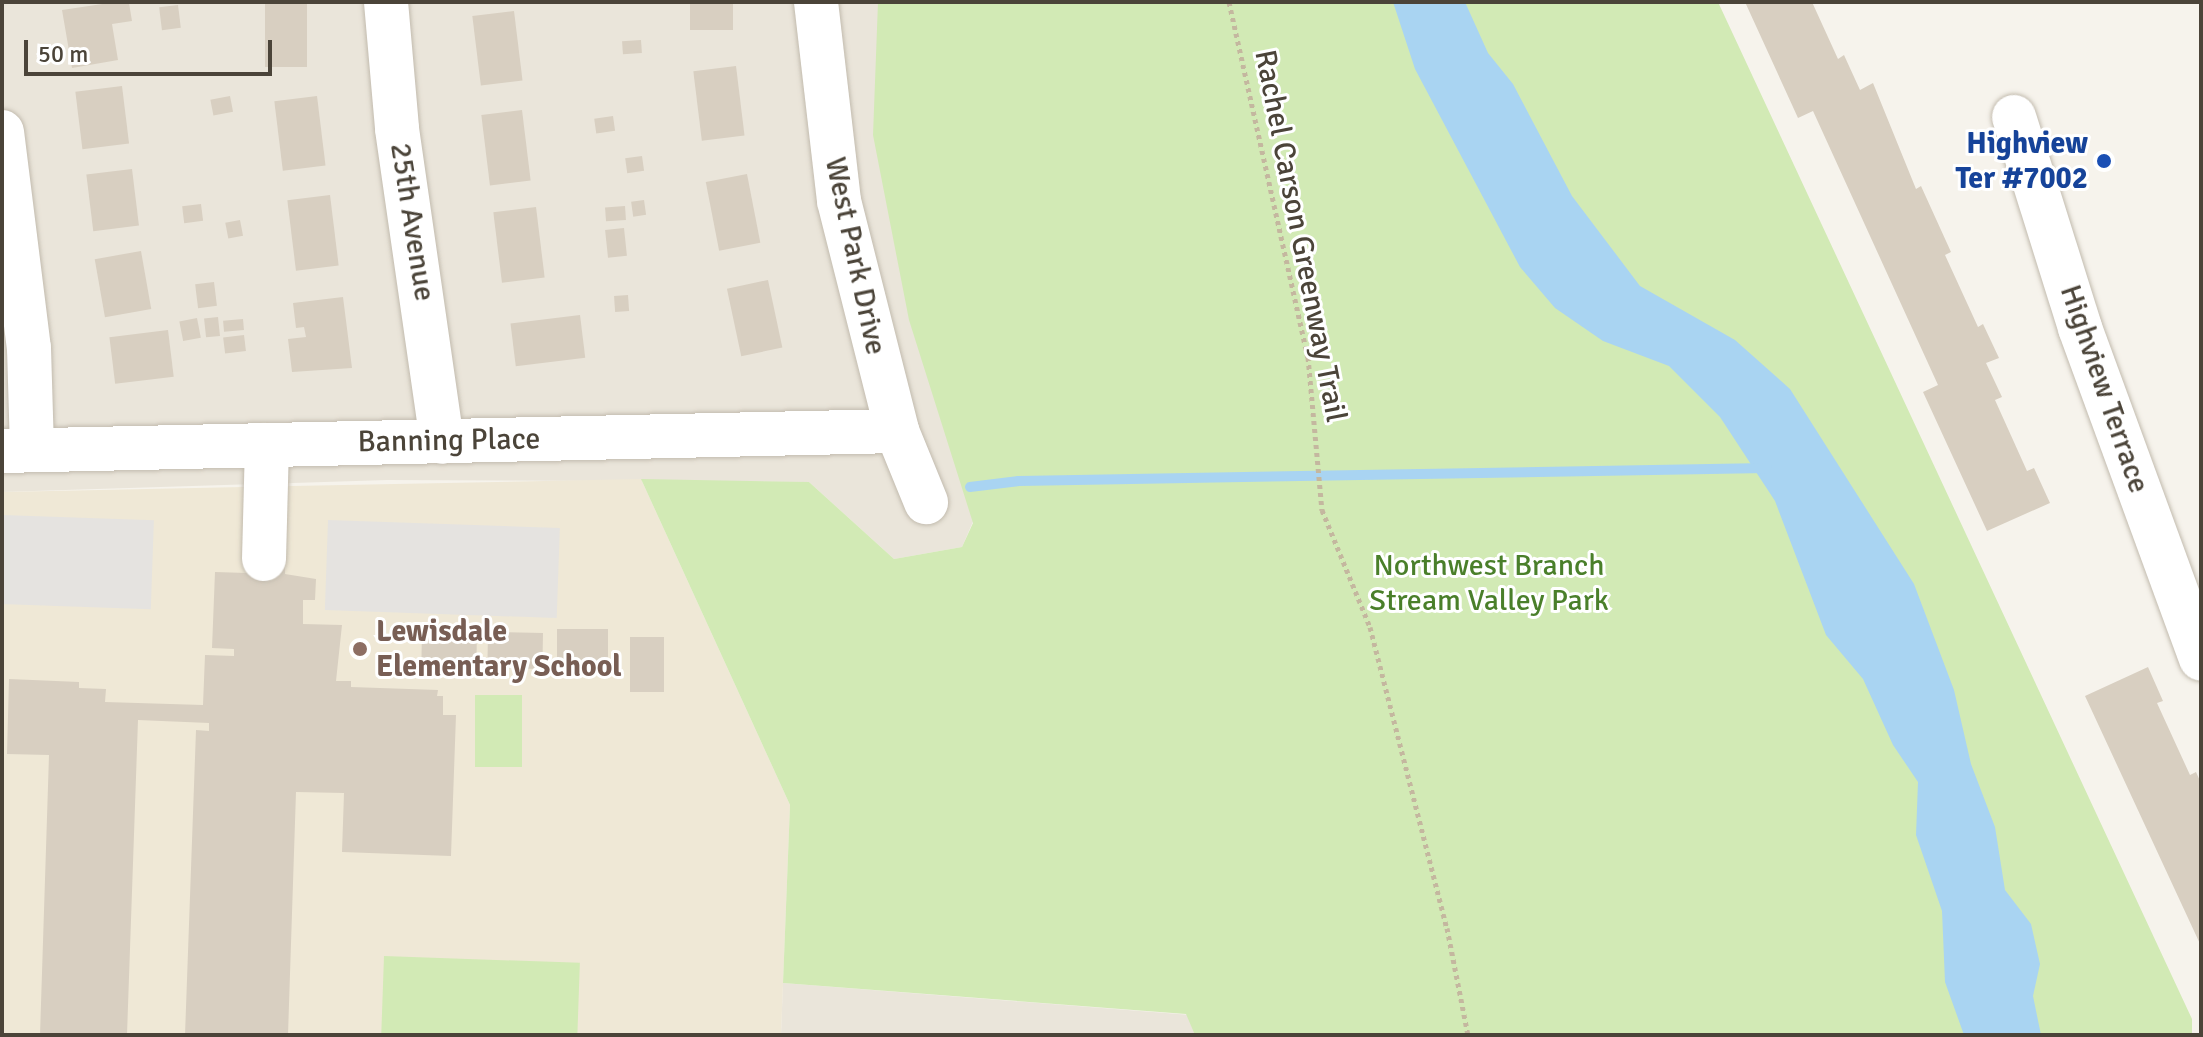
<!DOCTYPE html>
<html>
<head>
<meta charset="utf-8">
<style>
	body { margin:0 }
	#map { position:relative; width:2203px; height:1037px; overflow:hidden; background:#f6f3ec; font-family:Signika,sans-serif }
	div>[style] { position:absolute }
	.residential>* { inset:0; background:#eae5da }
	.education>* { inset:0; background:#efe8d6 }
	.green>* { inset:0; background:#d2eab5; transform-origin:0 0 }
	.parking>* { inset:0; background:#e5e3e0; transform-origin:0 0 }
	.water>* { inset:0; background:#a9d4f2 }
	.stream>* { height:10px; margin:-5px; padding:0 5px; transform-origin:5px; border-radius:5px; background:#a9d4f2 }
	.building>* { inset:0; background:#d8cfc1; transform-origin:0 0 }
	.path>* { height:5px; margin-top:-2.5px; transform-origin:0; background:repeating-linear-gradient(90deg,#c4b79f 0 4px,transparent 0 8px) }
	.roads { filter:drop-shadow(0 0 2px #c2bbae) drop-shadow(0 0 2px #c2bbae) }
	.minor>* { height:44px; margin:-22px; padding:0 22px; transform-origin:22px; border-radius:22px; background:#fff }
	.dots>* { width:22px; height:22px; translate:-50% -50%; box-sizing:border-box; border:4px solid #fff; border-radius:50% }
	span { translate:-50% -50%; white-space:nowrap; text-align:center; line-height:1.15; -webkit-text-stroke:6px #fff; paint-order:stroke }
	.transit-label { font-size:30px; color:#164399; font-weight:700 }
	.right { translate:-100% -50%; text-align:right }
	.street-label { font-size:30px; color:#4b4439 }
	.park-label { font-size:30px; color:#4a7f2a }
	.education-label { font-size:30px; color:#785e54; font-weight:700 }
	.left { translate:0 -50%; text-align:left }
	.frame { position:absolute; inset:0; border:4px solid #4b4439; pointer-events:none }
	.scale { position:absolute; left:24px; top:40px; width:248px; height:36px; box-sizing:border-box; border:4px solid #4b4439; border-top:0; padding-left:10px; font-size:24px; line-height:28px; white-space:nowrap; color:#4b4439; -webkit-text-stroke:6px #fff; paint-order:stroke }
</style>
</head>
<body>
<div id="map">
	<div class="residential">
		<i style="clip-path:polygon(2px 2px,915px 2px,1004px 450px,962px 547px,894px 559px,809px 482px,387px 480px,2px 492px)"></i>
		<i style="clip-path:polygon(783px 983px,1216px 1017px,1222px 1035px,781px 1035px)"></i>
	</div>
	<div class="education">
		<i style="clip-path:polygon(641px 479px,790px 805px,781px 1035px,2px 1035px,2px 492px)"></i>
	</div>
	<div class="green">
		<i style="clip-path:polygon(878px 2px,1718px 2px,2192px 1019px,2192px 1035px,1195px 1035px,1186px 1014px,783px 983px,790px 805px,641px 479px,809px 482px,894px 559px,962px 547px,973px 523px,909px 320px,873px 135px)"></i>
		<i style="left:475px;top:695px;width:47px;height:72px"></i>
		<i style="left:384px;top:956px;width:196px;height:79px;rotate:2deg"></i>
	</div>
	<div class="parking">
		<i style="left:2px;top:515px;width:152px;height:89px;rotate:2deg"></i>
		<i style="left:328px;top:520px;width:232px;height:90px;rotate:2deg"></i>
	</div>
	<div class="water">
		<i style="clip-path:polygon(1393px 2px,1465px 2px,1488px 53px,1513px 84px,1572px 196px,1640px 286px,1735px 340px,1790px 389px,1914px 584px,1954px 690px,1971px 764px,1995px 827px,2005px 890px,2031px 924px,2040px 964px,2033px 996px,2041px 1035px,1964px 1035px,1945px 982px,1942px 911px,1916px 835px,1918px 782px,1893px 745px,1863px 679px,1826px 635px,1775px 501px,1720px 417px,1669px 366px,1603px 341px,1555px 308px,1520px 267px,1415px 69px)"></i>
	</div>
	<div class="stream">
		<i style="left:970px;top:487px;width:49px;rotate:-7deg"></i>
		<i style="left:1019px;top:481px;width:748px;rotate:-1deg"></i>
	</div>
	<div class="building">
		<i style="left:265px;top:2px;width:42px;height:65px"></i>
		<i style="left:690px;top:2px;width:43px;height:28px"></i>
		<i style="clip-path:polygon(1745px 2px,1812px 2px,1838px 59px,1844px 55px,1860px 90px,1873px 83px,1916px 189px,1921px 186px,1951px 252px,1945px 255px,1978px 327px,1983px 324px,1999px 358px,1986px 363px,2002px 397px,1995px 400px,2027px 471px,2034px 468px,2050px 503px,1987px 531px,1923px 392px,1938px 385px,1813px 111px,1798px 118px)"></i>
		<i style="clip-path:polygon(109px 3px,129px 3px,132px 21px,112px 24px,118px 60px,72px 68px,62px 10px)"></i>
		<i style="left:178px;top:5px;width:23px;height:19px;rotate:83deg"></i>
		<i style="left:514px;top:11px;width:70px;height:42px;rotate:83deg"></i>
		<i style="left:641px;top:40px;width:13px;height:19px;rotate:86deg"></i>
		<i style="left:736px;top:66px;width:70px;height:43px;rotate:83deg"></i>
		<i style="left:122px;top:86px;width:58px;height:47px;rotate:83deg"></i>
		<i style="left:230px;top:96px;width:16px;height:20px;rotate:79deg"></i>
		<i style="left:317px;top:96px;width:70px;height:43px;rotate:83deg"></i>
		<i style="left:522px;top:110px;width:71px;height:41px;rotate:83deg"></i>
		<i style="left:613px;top:116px;width:15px;height:19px;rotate:82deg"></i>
		<i style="left:642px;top:156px;width:15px;height:17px;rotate:82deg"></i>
		<i style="left:132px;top:169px;width:57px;height:46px;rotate:83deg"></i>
		<i style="left:747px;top:174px;width:70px;height:42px;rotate:79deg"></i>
		<i style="left:330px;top:195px;width:71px;height:43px;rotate:83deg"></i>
		<i style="left:644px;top:200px;width:15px;height:13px;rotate:82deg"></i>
		<i style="left:201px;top:204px;width:17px;height:19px;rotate:83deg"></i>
		<i style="left:625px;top:206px;width:14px;height:20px;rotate:86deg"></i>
		<i style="left:536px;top:207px;width:71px;height:43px;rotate:83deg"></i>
		<i style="left:240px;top:220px;width:16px;height:15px;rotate:79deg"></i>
		<i style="left:624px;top:228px;width:28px;height:19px;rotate:84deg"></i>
		<i style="left:141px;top:251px;width:59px;height:47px;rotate:80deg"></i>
		<i style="left:768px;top:280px;width:69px;height:42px;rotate:78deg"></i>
		<i style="left:214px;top:282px;width:24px;height:19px;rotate:83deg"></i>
		<i style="left:628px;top:295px;width:16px;height:14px;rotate:86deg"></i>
		<i style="clip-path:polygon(343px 297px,352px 368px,292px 372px,288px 339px,306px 337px,304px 327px,296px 328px,293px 303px)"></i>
		<i style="left:580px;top:315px;width:43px;height:70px;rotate:83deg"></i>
		<i style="left:218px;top:317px;width:19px;height:14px;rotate:84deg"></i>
		<i style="left:197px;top:318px;width:20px;height:18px;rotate:79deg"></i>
		<i style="left:243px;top:319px;width:11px;height:20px;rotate:85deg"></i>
		<i style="left:168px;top:330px;width:47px;height:59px;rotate:83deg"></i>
		<i style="left:244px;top:335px;width:16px;height:21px;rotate:83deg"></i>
		<i style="clip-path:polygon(247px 563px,285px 564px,285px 574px,316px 579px,315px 600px,303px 600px,303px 624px,342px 625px,336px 681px,351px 681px,351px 687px,438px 690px,437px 696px,443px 696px,443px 715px,456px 715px,451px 856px,342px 852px,344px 793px,296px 792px,288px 1035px,185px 1035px,196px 730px,209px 731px,209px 723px,138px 720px,127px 1035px,40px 1035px,49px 755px,7px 754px,9px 679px,79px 682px,79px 688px,106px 689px,105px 702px,203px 705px,205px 655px,234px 656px,234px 649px,212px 648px,215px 572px,247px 573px)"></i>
		<i style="left:422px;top:629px;width:55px;height:36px;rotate:1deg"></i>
		<i style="left:557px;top:629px;width:51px;height:37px"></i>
		<i style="left:488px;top:632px;width:55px;height:36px;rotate:1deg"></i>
		<i style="left:664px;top:637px;width:55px;height:34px;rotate:90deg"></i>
		<i style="clip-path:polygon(2148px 667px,2163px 701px,2157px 703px,2190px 775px,2196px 772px,2201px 783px,2201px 946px,2085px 696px)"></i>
	</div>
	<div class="path">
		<i style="left:1229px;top:2px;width:364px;rotate:77.5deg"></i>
		<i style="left:1308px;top:357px;width:154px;rotate:84.8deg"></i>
		<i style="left:1322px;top:510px;width:126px;rotate:67.7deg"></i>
		<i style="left:1370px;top:627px;width:311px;rotate:75.7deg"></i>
		<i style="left:1447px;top:928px;width:109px;rotate:78.9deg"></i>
	</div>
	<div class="roads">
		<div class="minor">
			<i style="left:386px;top:2px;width:127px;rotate:85deg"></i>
			<i style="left:397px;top:129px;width:316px;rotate:81.8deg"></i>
			<i style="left:816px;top:2px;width:200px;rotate:83.4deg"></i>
			<i style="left:839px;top:201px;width:237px;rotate:75.8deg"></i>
			<i style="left:897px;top:431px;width:77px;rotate:67.8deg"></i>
			<i style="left:2014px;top:117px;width:221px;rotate:72.6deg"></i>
			<i style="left:2080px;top:328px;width:352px;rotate:69.9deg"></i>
			<i style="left:2px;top:132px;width:218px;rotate:82.9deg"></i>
			<i style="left:29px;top:348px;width:102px;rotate:88.3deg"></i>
			<i style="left:2px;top:451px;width:895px;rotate:-1.28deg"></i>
			<i style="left:264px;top:559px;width:114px;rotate:-88.5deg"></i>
		</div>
	</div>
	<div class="dots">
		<i style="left:2104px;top:161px;background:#1a4fb4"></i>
		<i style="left:360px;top:649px;background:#8d6e63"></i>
	</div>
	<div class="transit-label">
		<span class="right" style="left:2088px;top:161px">Highview<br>Ter #7002</span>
	</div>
	<div class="street-label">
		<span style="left:412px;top:222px;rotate:81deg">25th Avenue</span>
		<span style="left:1300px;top:236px;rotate:79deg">Rachel Carson Greenway Trail</span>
		<span style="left:855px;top:256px;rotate:78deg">West Park Drive</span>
		<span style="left:2104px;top:389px;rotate:71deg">Highview Terrace</span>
		<span style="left:449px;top:441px;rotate:-1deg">Banning Place</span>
	</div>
	<div class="park-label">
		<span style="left:1489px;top:583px">Northwest Branch<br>Stream Valley Park</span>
	</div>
	<div class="education-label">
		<span class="left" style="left:376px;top:649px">Lewisdale<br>Elementary School</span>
	</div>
	<div class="frame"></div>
	<div class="scale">50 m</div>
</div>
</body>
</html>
